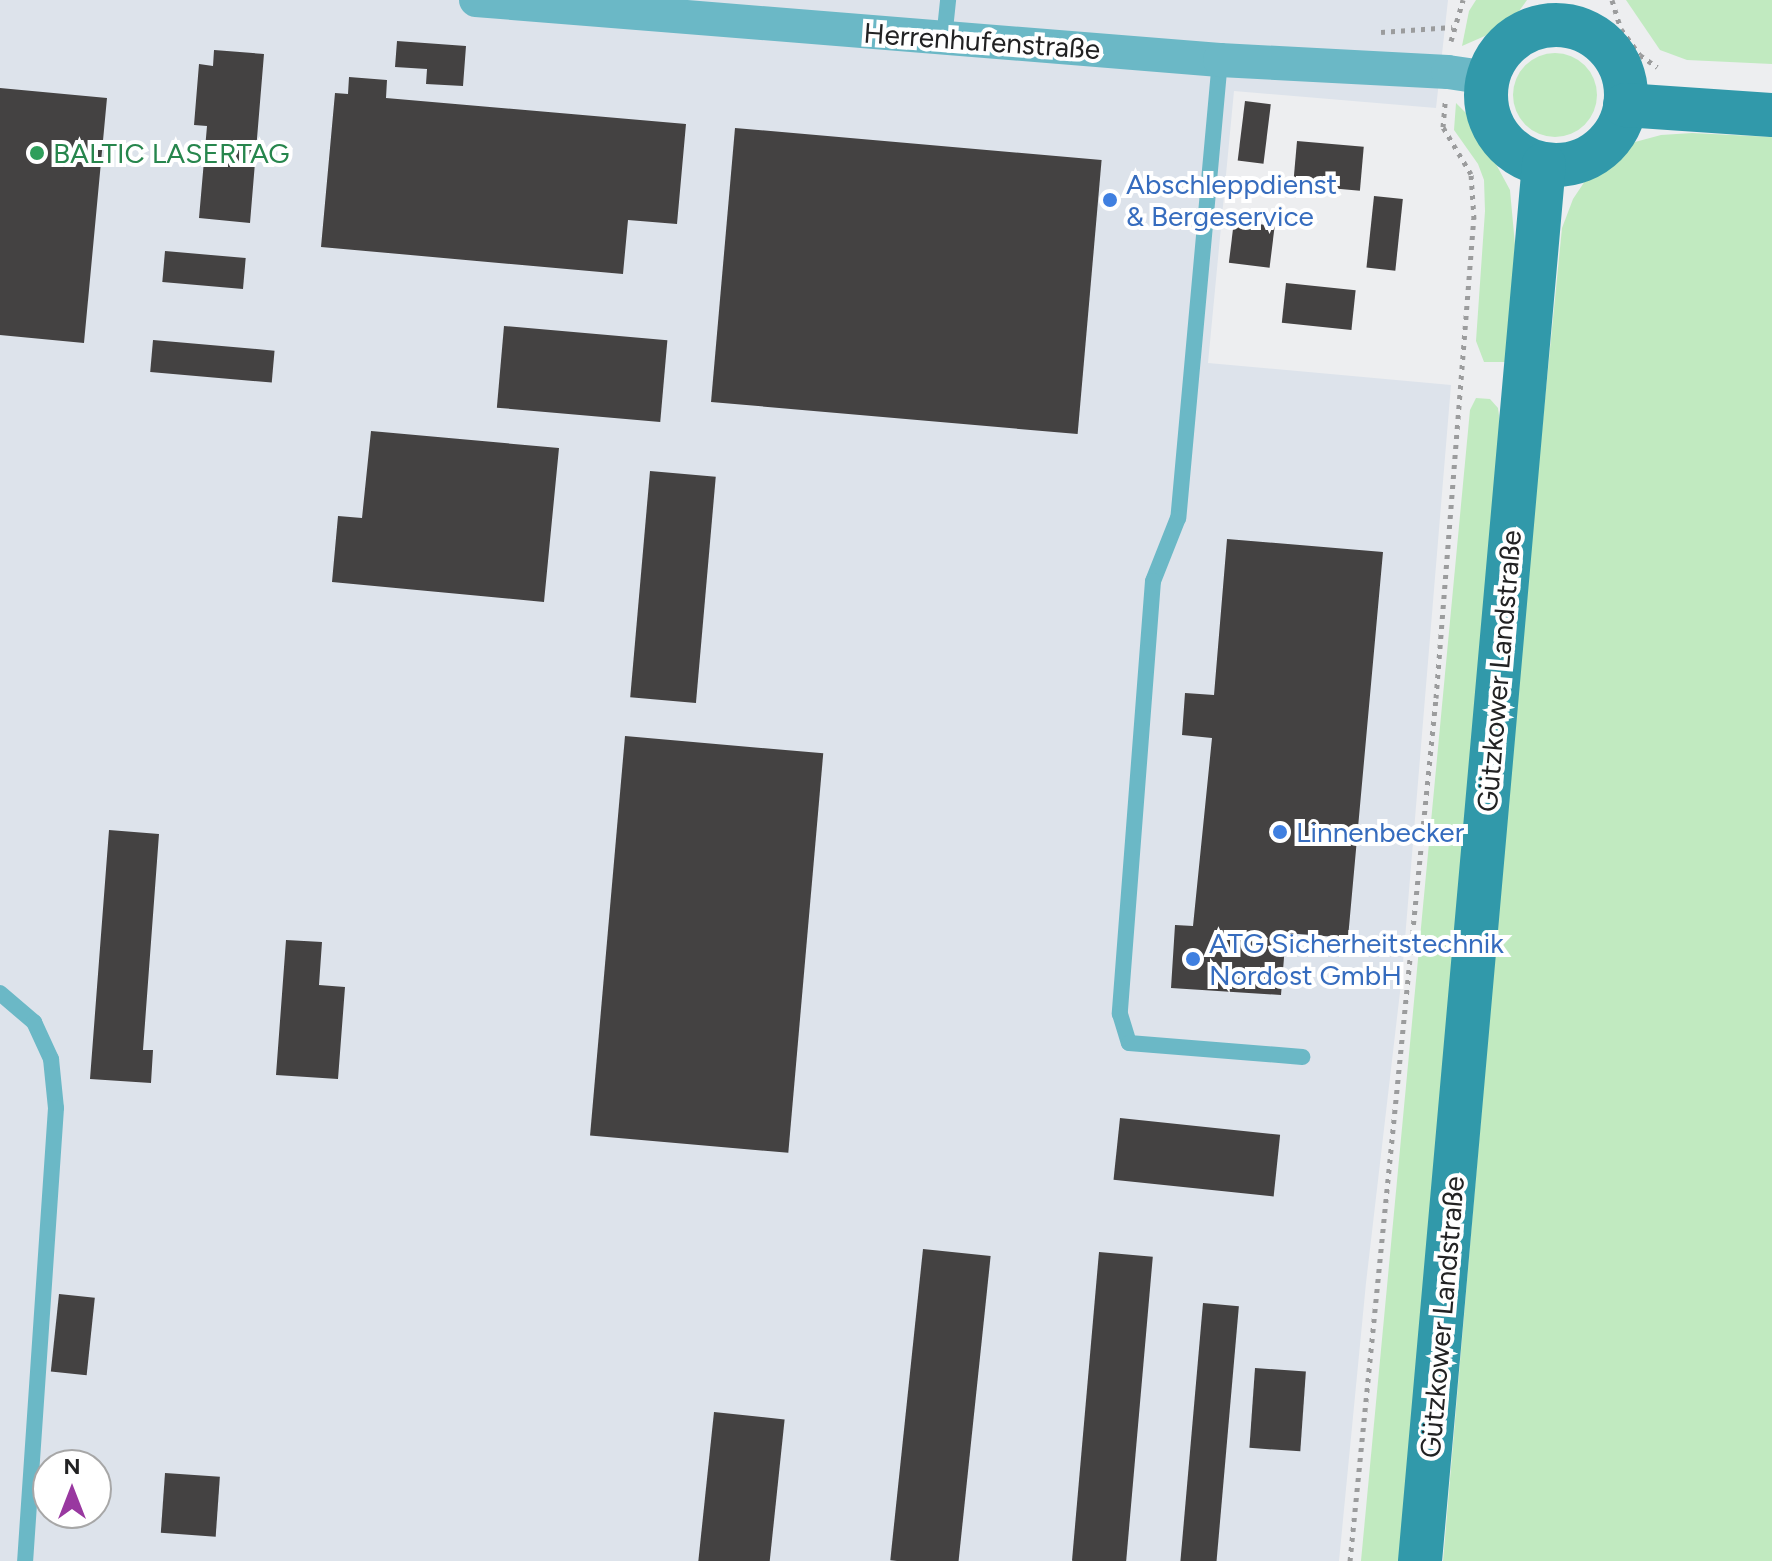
<!DOCTYPE html>
<html>
<head>
<meta charset="utf-8">
<style>
	body { margin:0 }
	#map { position:relative; width:1772px; height:1561px; overflow:hidden; background:#edeef0; font-family:Figtree,sans-serif }
	div>[style] { position:absolute }
	.built>* { inset:0; background:#dde3eb }
	.green>* { inset:0; background:#c1eac0 }
	.round { border-radius:50% }
	.building>* { inset:0; background:#444242; transform-origin:0 0 }
	.path>* { height:5px; margin-top:-2.5px; transform-origin:0; background:repeating-linear-gradient(90deg,#9b9c9d 0 4px,transparent 0 10px) }
	.service>* { height:16px; margin:-8px; padding:0 8px; transform-origin:8px; border-radius:8px; background:#6bb8c6 }
	.minor>* { height:34px; margin:-17px; padding:0 17px; transform-origin:17px; border-radius:17px; background:#6bb8c6 }
	.secondary>* { height:44px; margin:-22px; padding:0 22px; transform-origin:22px; border-radius:22px; background:#3199aa }
	.secondary>.ring { margin:-22px; padding:0; box-sizing:content-box; background:none; border:44px solid #3199aa; border-radius:50% }
	.dots>* { width:22px; height:22px; translate:-50% -50%; box-sizing:border-box; border:4px solid #fff; border-radius:50% }
	span { translate:-50% -50%; white-space:nowrap; text-align:center; line-height:1.15; -webkit-text-stroke:8px #fff; paint-order:stroke }
	.street-label { font-size:28px; color:#222223 }
	.leisure-label { font-size:28px; color:#27864d }
	.left { translate:0 -50%; text-align:left }
	.shop-label { font-size:28px; color:#366cbe }
	.north { position:absolute; left:32px; top:1449px; width:80px; height:80px; box-sizing:border-box; background:#fff; border:2px solid #a7a7a7; border-radius:50%; rotate:0deg; font-size:22px; font-weight:700; line-height:32px; text-align:center; color:#222223 }
	.north::after { content:''; display:block; margin:auto; width:28px; height:36px; background:#9938a0; clip-path:polygon(50% 0,100% 100%,50% 72%,0 100%) }
</style>
</head>
<body>
<div id="map">
	<div class="built">
		<i style="clip-path:polygon(evenodd,0 0,1448px 0,1436px 108px,1234px 91px,1208px 363px,1451px 385px,1402px 975px,1366px 1283px,1339px 1561px,0 1561px,0 0,48px 1465px,96px 1465px,96px 1513px,48px 1513px,48px 1465px)"></i>
	</div>
	<div class="green">
		<i style="clip-path:polygon(1476px 0,1527px 0,1514px 18px,1494px 32px,1462px 46px,1469px 11px)"></i>
		<i style="clip-path:polygon(1626px 0,1772px 0,1772px 64px,1687px 60px,1660px 50px)"></i>
		<i class="round" style="left:1513px;top:53px;width:84px;height:84px"></i>
		<i style="clip-path:polygon(1456px 103px,1471px 118px,1510px 190px,1515px 245px,1507px 362px,1484px 362px,1476px 341px,1485px 211px,1484px 180px,1478px 164px,1454px 130px)"></i>
		<i style="clip-path:polygon(1692px 133px,1772px 137px,1772px 1561px,1443px 1561px,1526px 590px,1562px 228px,1573px 199px,1587px 178px,1617px 154px,1635px 142px,1661px 135px)"></i>
		<i style="clip-path:polygon(1476px 398px,1490px 399px,1498px 408px,1500px 423px,1401px 1561px,1361px 1561px,1470px 410px)"></i>
	</div>
	<div class="building">
		<i style="clip-path:polygon(397px 41px,466px 46px,463px 86px,426px 84px,427px 69px,395px 67px)"></i>
		<i style="clip-path:polygon(214px 50px,264px 54px,250px 223px,199px 218px,207px 126px,194px 125px,199px 64px,213px 66px)"></i>
		<i style="clip-path:polygon(349px 77px,387px 80px,386px 98px,686px 124px,677px 224px,628px 220px,623px 274px,321px 247px,335px 93px,348px 94px)"></i>
		<i style="clip-path:polygon(0 88px,107px 98px,84px 343px,0 335px)"></i>
		<i style="left:1245px;top:101px;width:26px;height:60px;rotate:7deg"></i>
		<i style="left:735px;top:128px;width:368px;height:275px;rotate:5deg"></i>
		<i style="left:1297px;top:141px;width:67px;height:44px;rotate:5deg"></i>
		<i style="left:1374px;top:196px;width:29px;height:72px;rotate:6deg"></i>
		<i style="left:1234px;top:221px;width:41px;height:42px;rotate:7deg"></i>
		<i style="left:165px;top:251px;width:81px;height:31px;rotate:5deg"></i>
		<i style="left:1286px;top:283px;width:70px;height:40px;rotate:6deg"></i>
		<i style="left:504px;top:326px;width:164px;height:82px;rotate:5deg"></i>
		<i style="left:153px;top:340px;width:122px;height:32px;rotate:5deg"></i>
		<i style="clip-path:polygon(371px 431px,559px 448px,544px 602px,332px 582px,338px 516px,362px 518px)"></i>
		<i style="left:650px;top:471px;width:66px;height:227px;rotate:5deg"></i>
		<i style="clip-path:polygon(1227px 539px,1383px 552px,1348px 938px,1286px 933px,1281px 995px,1171px 988px,1175px 925px,1193px 926px,1212px 738px,1182px 735px,1185px 693px,1214px 695px)"></i>
		<i style="left:625px;top:736px;width:199px;height:401px;rotate:5deg"></i>
		<i style="clip-path:polygon(109px 830px,159px 834px,143px 1050px,153px 1050px,151px 1083px,90px 1079px)"></i>
		<i style="clip-path:polygon(286px 940px,322px 942px,319px 985px,345px 987px,338px 1079px,276px 1075px)"></i>
		<i style="left:1120px;top:1118px;width:161px;height:62px;rotate:6deg"></i>
		<i style="left:923px;top:1249px;width:68px;height:313px;rotate:6deg"></i>
		<i style="left:1099px;top:1252px;width:54px;height:310px;rotate:5deg"></i>
		<i style="left:59px;top:1294px;width:36px;height:78px;rotate:6deg"></i>
		<i style="left:1203px;top:1303px;width:36px;height:259px;rotate:5deg"></i>
		<i style="left:1255px;top:1368px;width:51px;height:80px;rotate:4deg"></i>
		<i style="left:714px;top:1412px;width:71px;height:150px;rotate:6deg"></i>
		<i style="left:165px;top:1473px;width:55px;height:60px;rotate:4deg"></i>
	</div>
	<div class="path">
		<i style="left:1612px;top:0;width:30px;rotate:73deg"></i>
		<i style="left:1621px;top:29px;width:32px;rotate:54deg"></i>
		<i style="left:1640px;top:55px;width:21px;rotate:35deg"></i>
		<i style="left:1381px;top:32px;width:71px;rotate:-4deg"></i>
		<i style="left:1451px;top:41px;width:43px;rotate:-73.7deg"></i>
		<i style="left:1350px;top:1561px;width:867px;rotate:-84.31deg"></i>
		<i style="left:1436px;top:698px;width:481px;rotate:-85.5deg"></i>
		<i style="left:1474px;top:219px;width:45px;rotate:-93.8deg"></i>
		<i style="left:1471px;top:174px;width:55px;rotate:-120.8deg"></i>
		<i style="left:1443px;top:127px;width:25px;rotate:-85deg"></i>
	</div>
	<div class="service">
		<i style="left:944px;top:39px;width:39px;rotate:-84deg"></i>
		<i style="left:1220px;top:60px;width:460px;rotate:95.2deg"></i>
		<i style="left:1178px;top:518px;width:68px;rotate:111.6deg"></i>
		<i style="left:1153px;top:581px;width:434px;rotate:94.4deg"></i>
		<i style="left:1120px;top:1014px;width:30px;rotate:73deg"></i>
		<i style="left:1129px;top:1043px;width:174px;rotate:4.6deg"></i>
		<i style="left:0;top:993px;width:45px;rotate:40.5deg"></i>
		<i style="left:34px;top:1022px;width:41px;rotate:65.3deg"></i>
		<i style="left:51px;top:1059px;width:49px;rotate:84.2deg"></i>
		<i style="left:56px;top:1108px;width:454px;rotate:93.9deg"></i>
	</div>
	<div class="minor">
		<i style="left:476px;top:0;width:746px;rotate:4.61deg"></i>
		<i style="left:1220px;top:60px;width:228px;rotate:3deg"></i>
		<i style="left:1448px;top:72px;width:40px;rotate:8.5deg"></i>
	</div>
	<div class="secondary">
		<i class="ring" style="left:1486px;top:25px;width:96px;height:96px"></i>
		<i style="left:1625px;top:105px;width:147px;rotate:3.9deg"></i>
		<i style="left:1420px;top:1561px;width:1402px;rotate:-84.93deg"></i>
	</div>
	<div class="dots">
		<i style="left:37px;top:153px;background:#2e9e5b"></i>
		<i style="left:1110px;top:200px;background:#3f7fe0"></i>
		<i style="left:1280px;top:832px;background:#3f7fe0"></i>
		<i style="left:1193px;top:959px;background:#3f7fe0"></i>
	</div>
	<div class="street-label">
		<span style="left:982px;top:41px;rotate:4deg">Herrenhufenstraße</span>
		<span style="left:1499px;top:671px;rotate:-85deg">Gützkower Landstraße</span>
		<span style="left:1442px;top:1317px;rotate:-85deg">Gützkower Landstraße</span>
	</div>
	<div class="leisure-label">
		<span class="left" style="left:53px;top:153px">BALTIC LASERTAG</span>
	</div>
	<div class="shop-label">
		<span class="left" style="left:1126px;top:200px">Abschleppdienst<br>&amp; Bergeservice</span>
		<span class="left" style="left:1296px;top:832px">Linnenbecker</span>
		<span class="left" style="left:1209px;top:959px">ATG Sicherheitstechnik<br>Nordost GmbH</span>
	</div>
	<div class="north">N</div>
</div>
</body>
</html>
